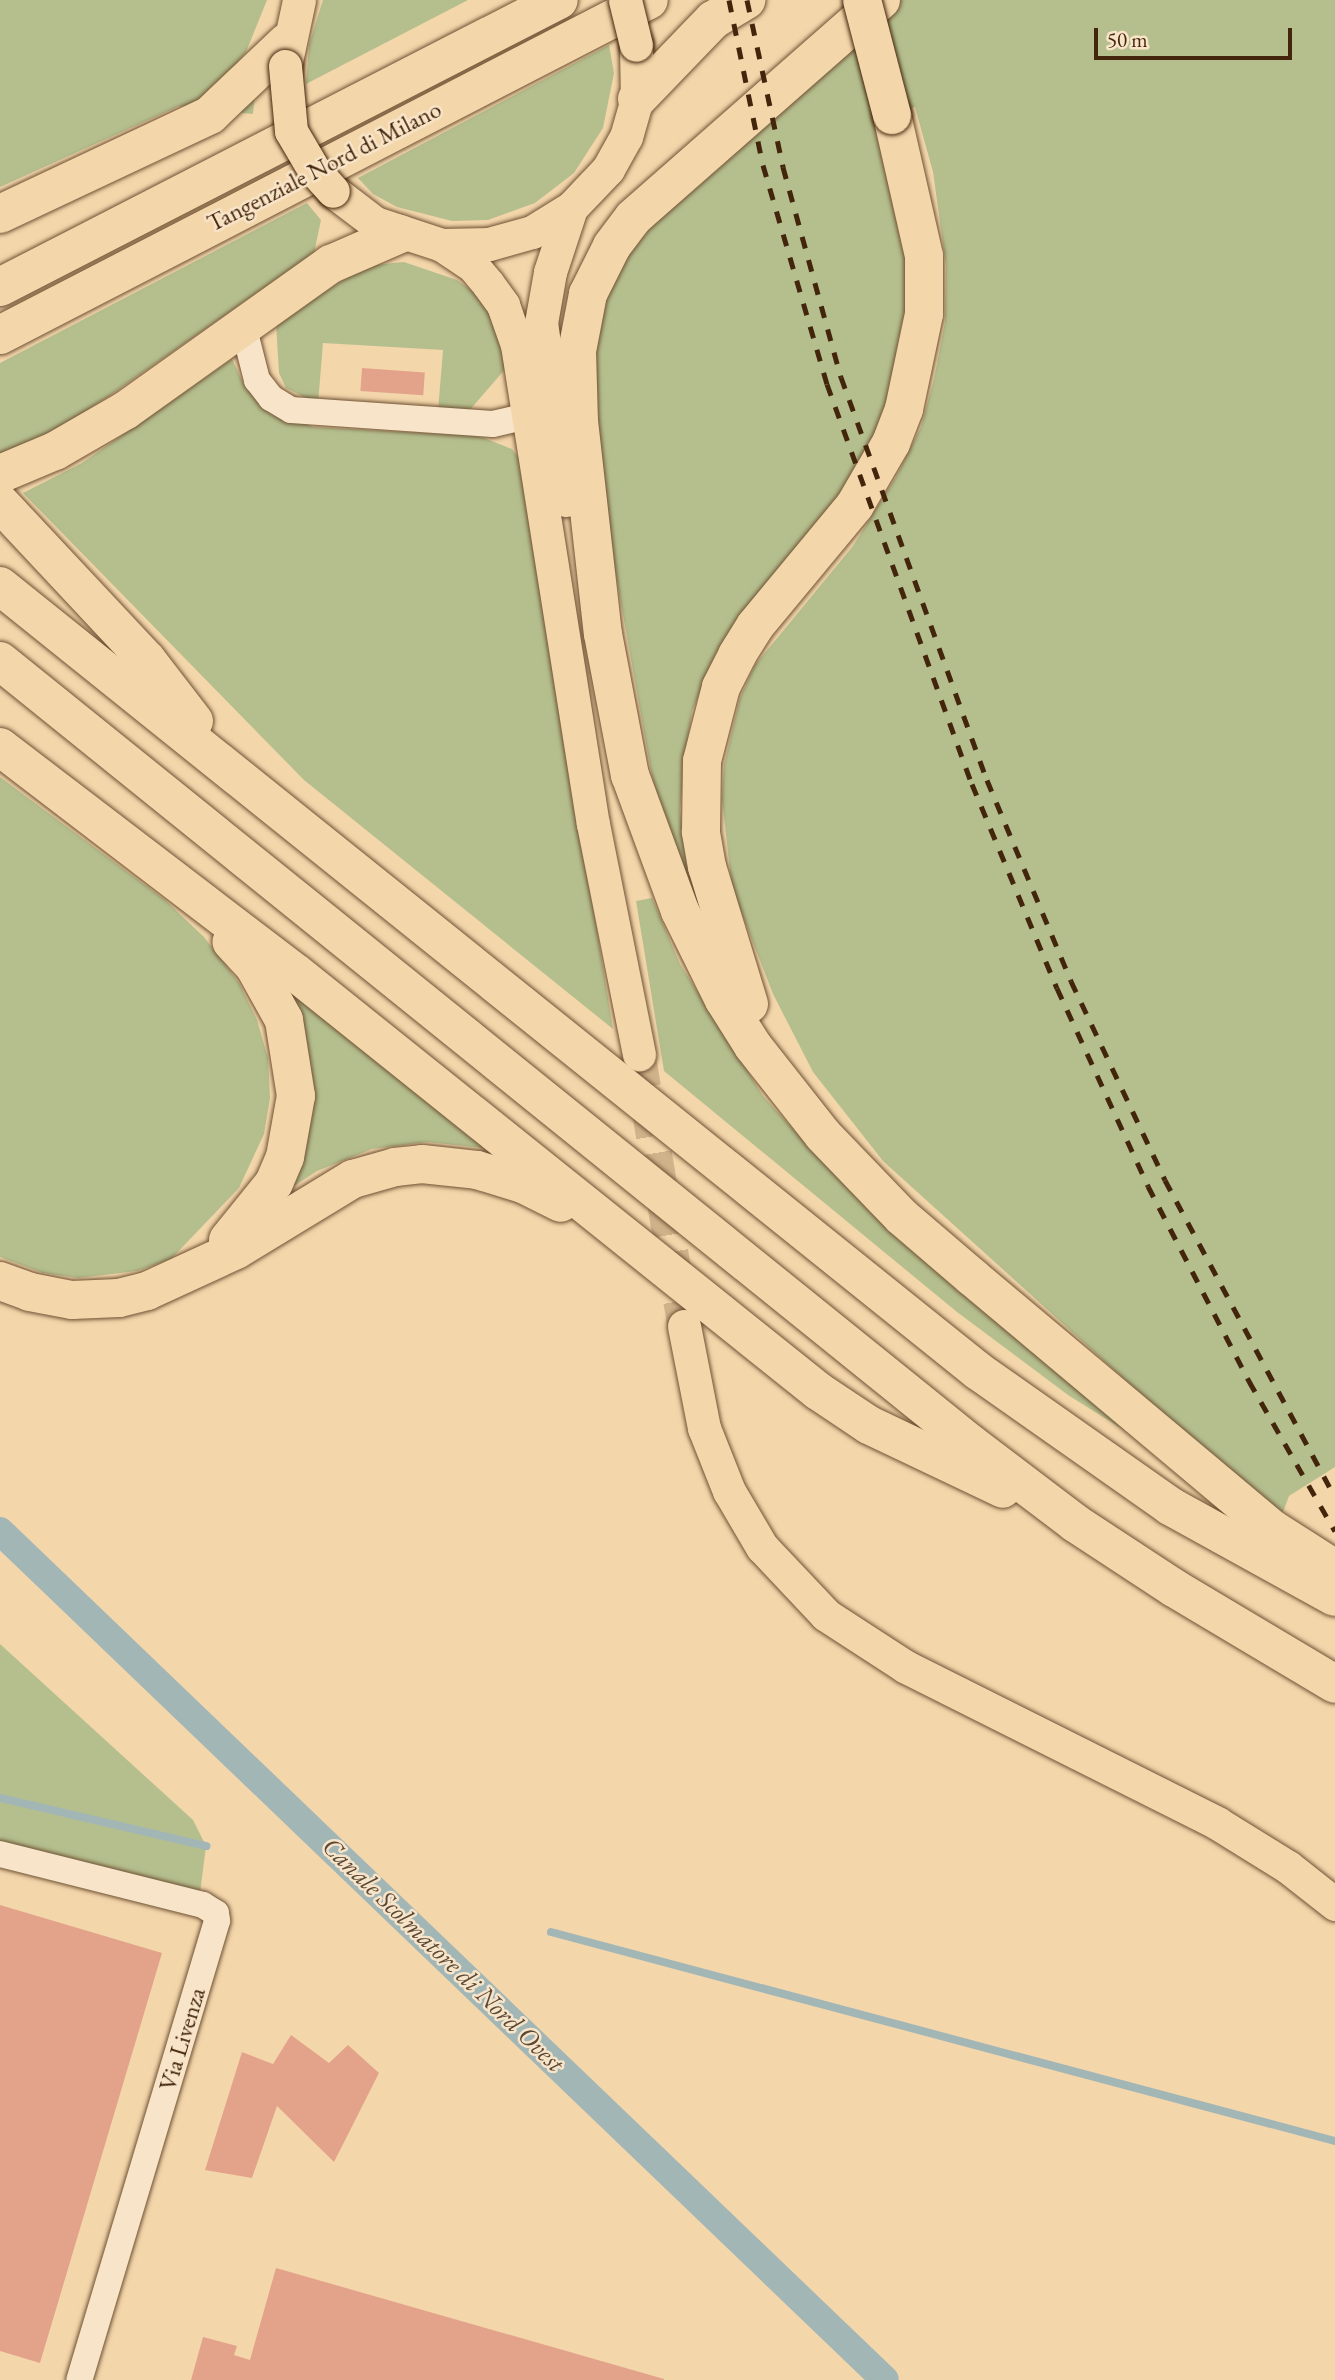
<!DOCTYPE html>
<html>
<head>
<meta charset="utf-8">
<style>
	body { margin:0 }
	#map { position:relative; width:1335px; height:2380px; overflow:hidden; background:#f4d6ab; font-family:"EB Garamond",serif }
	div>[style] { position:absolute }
	.green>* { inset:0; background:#b5bf8e; transform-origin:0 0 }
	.stream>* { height:8px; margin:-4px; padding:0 4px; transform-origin:4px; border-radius:4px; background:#a2b6b6 }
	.canal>* { height:28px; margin:-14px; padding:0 14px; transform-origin:14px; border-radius:14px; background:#a2b6b6 }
	.building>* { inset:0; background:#e3a38b; transform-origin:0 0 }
	.major-tunnel>* { height:33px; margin-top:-16.5px; transform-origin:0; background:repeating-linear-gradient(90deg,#d0b38b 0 33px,transparent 0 50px) }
	.roads { filter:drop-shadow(0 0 2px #6e5133) drop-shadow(0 0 2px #6e5133) }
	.minor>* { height:26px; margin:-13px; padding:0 13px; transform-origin:13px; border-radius:13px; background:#f8e4c8 }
	.major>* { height:33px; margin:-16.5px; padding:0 16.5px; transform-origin:16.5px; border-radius:16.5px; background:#f4d6ab }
	.highway>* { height:38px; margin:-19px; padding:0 19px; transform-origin:19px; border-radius:19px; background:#f4d6ab }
	.rail>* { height:5px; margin-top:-2.5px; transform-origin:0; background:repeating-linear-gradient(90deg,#42250b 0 12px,transparent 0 24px) }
	.bridges { filter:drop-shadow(0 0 2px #42250b) drop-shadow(0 0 2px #42250b) }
	.major-bridge>* { height:33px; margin:-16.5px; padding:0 16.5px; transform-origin:16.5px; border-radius:16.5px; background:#f4d6ab }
	.highway-bridge>* { height:38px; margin:-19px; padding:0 19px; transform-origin:19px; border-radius:19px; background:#f4d6ab }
	span { translate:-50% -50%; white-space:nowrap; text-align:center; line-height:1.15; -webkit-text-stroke:5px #f8e4c8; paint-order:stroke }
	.street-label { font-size:24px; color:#42250b }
	.water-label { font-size:26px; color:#5a4936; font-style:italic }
	.scale { position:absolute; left:1094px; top:28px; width:198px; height:32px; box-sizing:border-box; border:4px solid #42250b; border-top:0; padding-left:9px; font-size:21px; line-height:24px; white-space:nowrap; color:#42250b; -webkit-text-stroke:5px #f8e4c8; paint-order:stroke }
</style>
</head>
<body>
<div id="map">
	<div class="green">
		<i style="clip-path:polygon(0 0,267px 0,246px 52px,226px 76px,197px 98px,0 187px)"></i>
		<i style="clip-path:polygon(323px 0,468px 0,306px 84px,309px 45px)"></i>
		<i style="clip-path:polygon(900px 0,1335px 0,1335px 1467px,1289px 1496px,1280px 1520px,883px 1161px,813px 1072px,773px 994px,732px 888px,722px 799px,724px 765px,740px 698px,755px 665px,853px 546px,896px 477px,921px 427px,934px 379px,945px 322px,946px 265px,933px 172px,915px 107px,874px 121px,906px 260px,907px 299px,884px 419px,856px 475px,714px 659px,692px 711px,685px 756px,680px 810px,688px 879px,667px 830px,652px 776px,597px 470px,591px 411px,597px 322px,623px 260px,664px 213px)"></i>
		<i style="clip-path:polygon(609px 45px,614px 73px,603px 128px,574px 173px,535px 203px,488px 220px,452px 221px,397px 207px,373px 194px,358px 178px)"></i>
		<i style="left:255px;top:94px;width:20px;height:287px;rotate:96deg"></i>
		<i style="clip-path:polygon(307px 203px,321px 220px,314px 253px,109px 396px,51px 433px,0 455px,0 363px)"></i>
		<i style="clip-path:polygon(404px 262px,457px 280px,481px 297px,495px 319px,507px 367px,468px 412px,438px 411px,443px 350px,323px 343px,318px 404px,286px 388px,279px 373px,276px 323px,348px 277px,374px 265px)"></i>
		<i style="clip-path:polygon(232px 359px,246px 389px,262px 403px,313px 427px,479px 436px,512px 449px,521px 461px,613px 1029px,304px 780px,23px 493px,82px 463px)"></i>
		<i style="clip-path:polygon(0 777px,165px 900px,204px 937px,239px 983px,257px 1020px,268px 1058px,270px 1098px,264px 1134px,239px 1188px,171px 1259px,137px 1271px,78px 1278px,43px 1273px,0 1257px)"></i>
		<i style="clip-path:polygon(652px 898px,680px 964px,763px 1096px,834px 1174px,1127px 1432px,1068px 1395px,957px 1312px,664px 1071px,636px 901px)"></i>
		<i style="clip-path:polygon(284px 987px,484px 1148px,427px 1142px,372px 1149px,317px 1171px,277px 1197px)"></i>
		<i style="clip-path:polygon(0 1644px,193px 1820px,206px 1846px,199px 1901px,0 1859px)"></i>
	</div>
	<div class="stream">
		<i style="left:0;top:1798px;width:212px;rotate:13.1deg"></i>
		<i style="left:551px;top:1932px;width:811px;rotate:14.93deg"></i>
	</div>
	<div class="canal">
		<i style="left:0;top:1531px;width:1226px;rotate:43.81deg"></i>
	</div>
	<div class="building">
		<i style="left:362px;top:368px;width:63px;height:23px;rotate:4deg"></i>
		<i style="clip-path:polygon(0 1905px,162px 1953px,40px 2363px,0 2351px)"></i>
		<i style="clip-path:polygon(291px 2035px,329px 2063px,348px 2045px,379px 2073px,334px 2162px,277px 2106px,252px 2178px,205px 2170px,242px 2052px,273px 2064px)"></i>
		<i style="clip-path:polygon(276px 2268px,664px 2379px,664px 2380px,191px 2380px,203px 2337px,237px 2346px,234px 2355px,250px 2360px)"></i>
	</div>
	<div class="major-tunnel">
		<i style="left:639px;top:1054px;width:276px;rotate:80.6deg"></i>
	</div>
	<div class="roads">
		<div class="minor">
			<i style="left:244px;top:329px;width:53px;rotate:75.7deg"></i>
			<i style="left:257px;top:380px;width:23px;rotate:52deg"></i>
			<i style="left:271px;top:398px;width:23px;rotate:31deg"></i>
			<i style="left:291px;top:410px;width:202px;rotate:4deg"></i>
			<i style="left:493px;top:424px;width:37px;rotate:-13deg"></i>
			<i style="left:0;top:1854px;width:209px;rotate:14.1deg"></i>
			<i style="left:203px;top:1905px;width:15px;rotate:32deg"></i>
			<i style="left:216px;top:1913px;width:8px;rotate:83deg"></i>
			<i style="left:217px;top:1921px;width:479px;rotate:106.7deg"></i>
		</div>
		<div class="major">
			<i style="left:285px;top:66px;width:67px;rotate:-78deg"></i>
			<i style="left:333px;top:191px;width:53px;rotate:37.3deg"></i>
			<i style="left:375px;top:223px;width:71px;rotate:18.2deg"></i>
			<i style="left:442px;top:245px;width:47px;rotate:-1.2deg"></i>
			<i style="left:489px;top:244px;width:45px;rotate:-15.6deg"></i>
			<i style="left:532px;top:232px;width:46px;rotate:-31.6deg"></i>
			<i style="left:571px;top:208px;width:54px;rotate:-46.5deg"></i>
			<i style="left:608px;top:169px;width:37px;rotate:-61deg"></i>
			<i style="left:626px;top:137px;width:40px;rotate:-74deg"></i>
			<i style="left:637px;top:99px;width:54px;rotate:-91.1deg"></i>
			<i style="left:442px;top:245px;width:37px;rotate:34deg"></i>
			<i style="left:473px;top:266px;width:23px;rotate:50deg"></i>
			<i style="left:488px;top:284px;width:26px;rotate:54deg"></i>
			<i style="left:503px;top:305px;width:42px;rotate:70.7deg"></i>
			<i style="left:517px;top:345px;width:485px;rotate:81deg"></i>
			<i style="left:593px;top:824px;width:235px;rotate:78.7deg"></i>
			<i style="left:566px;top:500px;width:179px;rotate:-98deg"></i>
			<i style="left:541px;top:323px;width:52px;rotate:-80deg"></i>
			<i style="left:550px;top:272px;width:67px;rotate:-71.8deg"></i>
			<i style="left:684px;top:1326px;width:104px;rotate:78.9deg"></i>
			<i style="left:704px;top:1428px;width:68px;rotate:68.4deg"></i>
			<i style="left:729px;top:1491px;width:65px;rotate:59.5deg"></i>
			<i style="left:762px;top:1547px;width:93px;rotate:46.7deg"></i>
			<i style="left:826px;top:1615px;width:95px;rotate:33deg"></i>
			<i style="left:906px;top:1667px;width:348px;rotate:26.6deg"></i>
			<i style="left:1217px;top:1823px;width:84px;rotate:31.8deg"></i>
			<i style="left:1288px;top:1867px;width:60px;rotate:38.2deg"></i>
		</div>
		<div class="highway">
			<i style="left:881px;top:0;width:330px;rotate:138.7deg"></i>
			<i style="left:633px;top:218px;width:35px;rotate:127deg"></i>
			<i style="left:612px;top:246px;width:54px;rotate:116.6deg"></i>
			<i style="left:588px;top:294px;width:58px;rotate:100.9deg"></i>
			<i style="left:577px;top:351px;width:70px;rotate:88.4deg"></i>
			<i style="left:579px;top:421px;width:214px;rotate:83.6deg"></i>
			<i style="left:603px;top:634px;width:144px;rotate:79.2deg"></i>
			<i style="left:630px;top:775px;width:145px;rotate:69.8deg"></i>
			<i style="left:680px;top:911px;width:99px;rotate:63.7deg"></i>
			<i style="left:724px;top:1000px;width:54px;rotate:57.8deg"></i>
			<i style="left:753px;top:1046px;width:113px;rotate:51.8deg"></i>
			<i style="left:823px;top:1135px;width:114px;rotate:46.1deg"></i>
			<i style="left:902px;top:1217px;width:92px;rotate:40.6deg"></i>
			<i style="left:972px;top:1277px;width:394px;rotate:40deg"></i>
			<i style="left:1274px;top:1530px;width:72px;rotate:32.6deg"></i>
			<i style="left:637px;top:99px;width:110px;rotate:-46.1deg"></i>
			<i style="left:713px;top:20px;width:39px;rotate:-31deg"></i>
			<i style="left:0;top:214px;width:232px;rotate:-25.2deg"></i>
			<i style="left:210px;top:115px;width:106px;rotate:-43.5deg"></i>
			<i style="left:0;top:287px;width:628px;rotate:-27.18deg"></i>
			<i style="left:0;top:335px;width:730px;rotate:-27.3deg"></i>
			<i style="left:0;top:474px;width:60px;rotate:-22.7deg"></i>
			<i style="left:55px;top:451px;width:82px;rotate:-30deg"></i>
			<i style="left:126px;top:410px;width:252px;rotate:-35.5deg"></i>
			<i style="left:331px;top:264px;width:75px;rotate:-23.5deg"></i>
			<i style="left:0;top:503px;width:215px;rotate:46.9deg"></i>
			<i style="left:147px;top:660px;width:77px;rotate:52.4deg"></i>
			<i style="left:0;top:586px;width:1254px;rotate:38.75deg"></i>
			<i style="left:978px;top:1371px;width:235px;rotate:35.1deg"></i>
			<i style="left:1170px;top:1506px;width:188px;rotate:28.9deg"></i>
			<i style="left:0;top:661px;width:1247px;rotate:38.88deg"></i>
			<i style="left:971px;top:1444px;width:131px;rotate:37.2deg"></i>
			<i style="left:1075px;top:1523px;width:118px;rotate:33.3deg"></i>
			<i style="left:1174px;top:1588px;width:187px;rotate:30.8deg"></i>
			<i style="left:0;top:747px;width:372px;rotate:37.4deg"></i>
			<i style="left:296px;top:973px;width:669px;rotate:38.69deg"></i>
			<i style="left:818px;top:1391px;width:61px;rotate:33.7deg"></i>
			<i style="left:869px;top:1425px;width:148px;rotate:25.5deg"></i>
			<i style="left:749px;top:1004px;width:143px;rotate:-107deg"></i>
			<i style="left:707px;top:867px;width:36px;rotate:-100deg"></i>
			<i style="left:701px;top:832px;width:71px;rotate:-89.2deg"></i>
			<i style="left:702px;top:761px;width:76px;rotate:-75.6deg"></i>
			<i style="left:721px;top:687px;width:36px;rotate:-63deg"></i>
			<i style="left:737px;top:655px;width:34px;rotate:-58deg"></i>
			<i style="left:755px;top:626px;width:157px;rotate:-50.4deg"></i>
			<i style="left:855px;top:505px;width:72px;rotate:-59.9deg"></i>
			<i style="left:891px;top:443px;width:36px;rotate:-69deg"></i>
			<i style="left:904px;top:409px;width:97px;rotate:-78.1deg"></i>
			<i style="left:924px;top:314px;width:58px;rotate:-90deg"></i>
			<i style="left:924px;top:256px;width:145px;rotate:-102.8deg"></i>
			<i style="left:228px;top:1240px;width:73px;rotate:-51.1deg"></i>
			<i style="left:274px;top:1183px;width:28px;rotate:-67deg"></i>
			<i style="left:285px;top:1157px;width:62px;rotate:-79.8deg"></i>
			<i style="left:296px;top:1096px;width:77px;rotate:-99deg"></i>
			<i style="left:284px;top:1020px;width:62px;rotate:-119.1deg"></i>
			<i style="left:254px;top:966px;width:33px;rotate:-133deg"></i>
			<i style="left:0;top:1281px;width:32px;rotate:20deg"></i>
			<i style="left:30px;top:1292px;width:43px;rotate:10.8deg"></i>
			<i style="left:72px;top:1300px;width:47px;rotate:-2.4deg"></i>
			<i style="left:119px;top:1298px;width:29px;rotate:-14deg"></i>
			<i style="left:147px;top:1291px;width:98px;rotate:-24.7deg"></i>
			<i style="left:236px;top:1250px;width:137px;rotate:-31.3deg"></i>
			<i style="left:353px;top:1179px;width:44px;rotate:-15.9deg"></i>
			<i style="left:395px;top:1167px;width:27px;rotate:-6deg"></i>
			<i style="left:422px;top:1164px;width:55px;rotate:6.2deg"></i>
			<i style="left:477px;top:1170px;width:48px;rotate:16.9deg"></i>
			<i style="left:523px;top:1184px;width:42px;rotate:26.6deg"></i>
		</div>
	</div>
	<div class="rail">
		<i style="left:729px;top:0;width:168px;rotate:78.4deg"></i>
		<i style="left:763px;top:165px;width:228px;rotate:73.7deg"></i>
		<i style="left:827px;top:384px;width:425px;rotate:70.1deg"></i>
		<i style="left:972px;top:784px;width:221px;rotate:67.4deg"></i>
		<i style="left:1057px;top:988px;width:218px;rotate:65.3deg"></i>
		<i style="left:1148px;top:1186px;width:220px;rotate:62.6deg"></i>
		<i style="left:1249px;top:1381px;width:173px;rotate:60.2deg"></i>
		<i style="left:747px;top:0;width:171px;rotate:77.8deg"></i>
		<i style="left:783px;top:167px;width:218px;rotate:74.6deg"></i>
		<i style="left:841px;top:377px;width:429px;rotate:70.1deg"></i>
		<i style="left:987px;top:780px;width:218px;rotate:67.3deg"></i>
		<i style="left:1071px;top:981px;width:220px;rotate:64.7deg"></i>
		<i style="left:1165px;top:1180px;width:360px;rotate:61.8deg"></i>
	</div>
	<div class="bridges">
		<div class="major-bridge">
			<i style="left:625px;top:0;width:46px;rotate:76.3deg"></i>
			<i style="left:285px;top:66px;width:65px;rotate:84.7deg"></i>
			<i style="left:291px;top:131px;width:45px;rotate:59.5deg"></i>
			<i style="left:314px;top:170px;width:28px;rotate:48deg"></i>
		</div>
		<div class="highway-bridge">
			<i style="left:862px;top:0;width:119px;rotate:75.4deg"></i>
		</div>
	</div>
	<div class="street-label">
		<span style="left:324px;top:166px;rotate:-27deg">Tangenziale Nord di Milano</span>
		<span style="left:182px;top:2039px;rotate:-73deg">Via Livenza</span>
	</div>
	<div class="water-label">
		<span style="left:443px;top:1955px;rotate:44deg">Canale Scolmatore di Nord Ovest</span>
	</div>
	<div class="scale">50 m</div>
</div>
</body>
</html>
